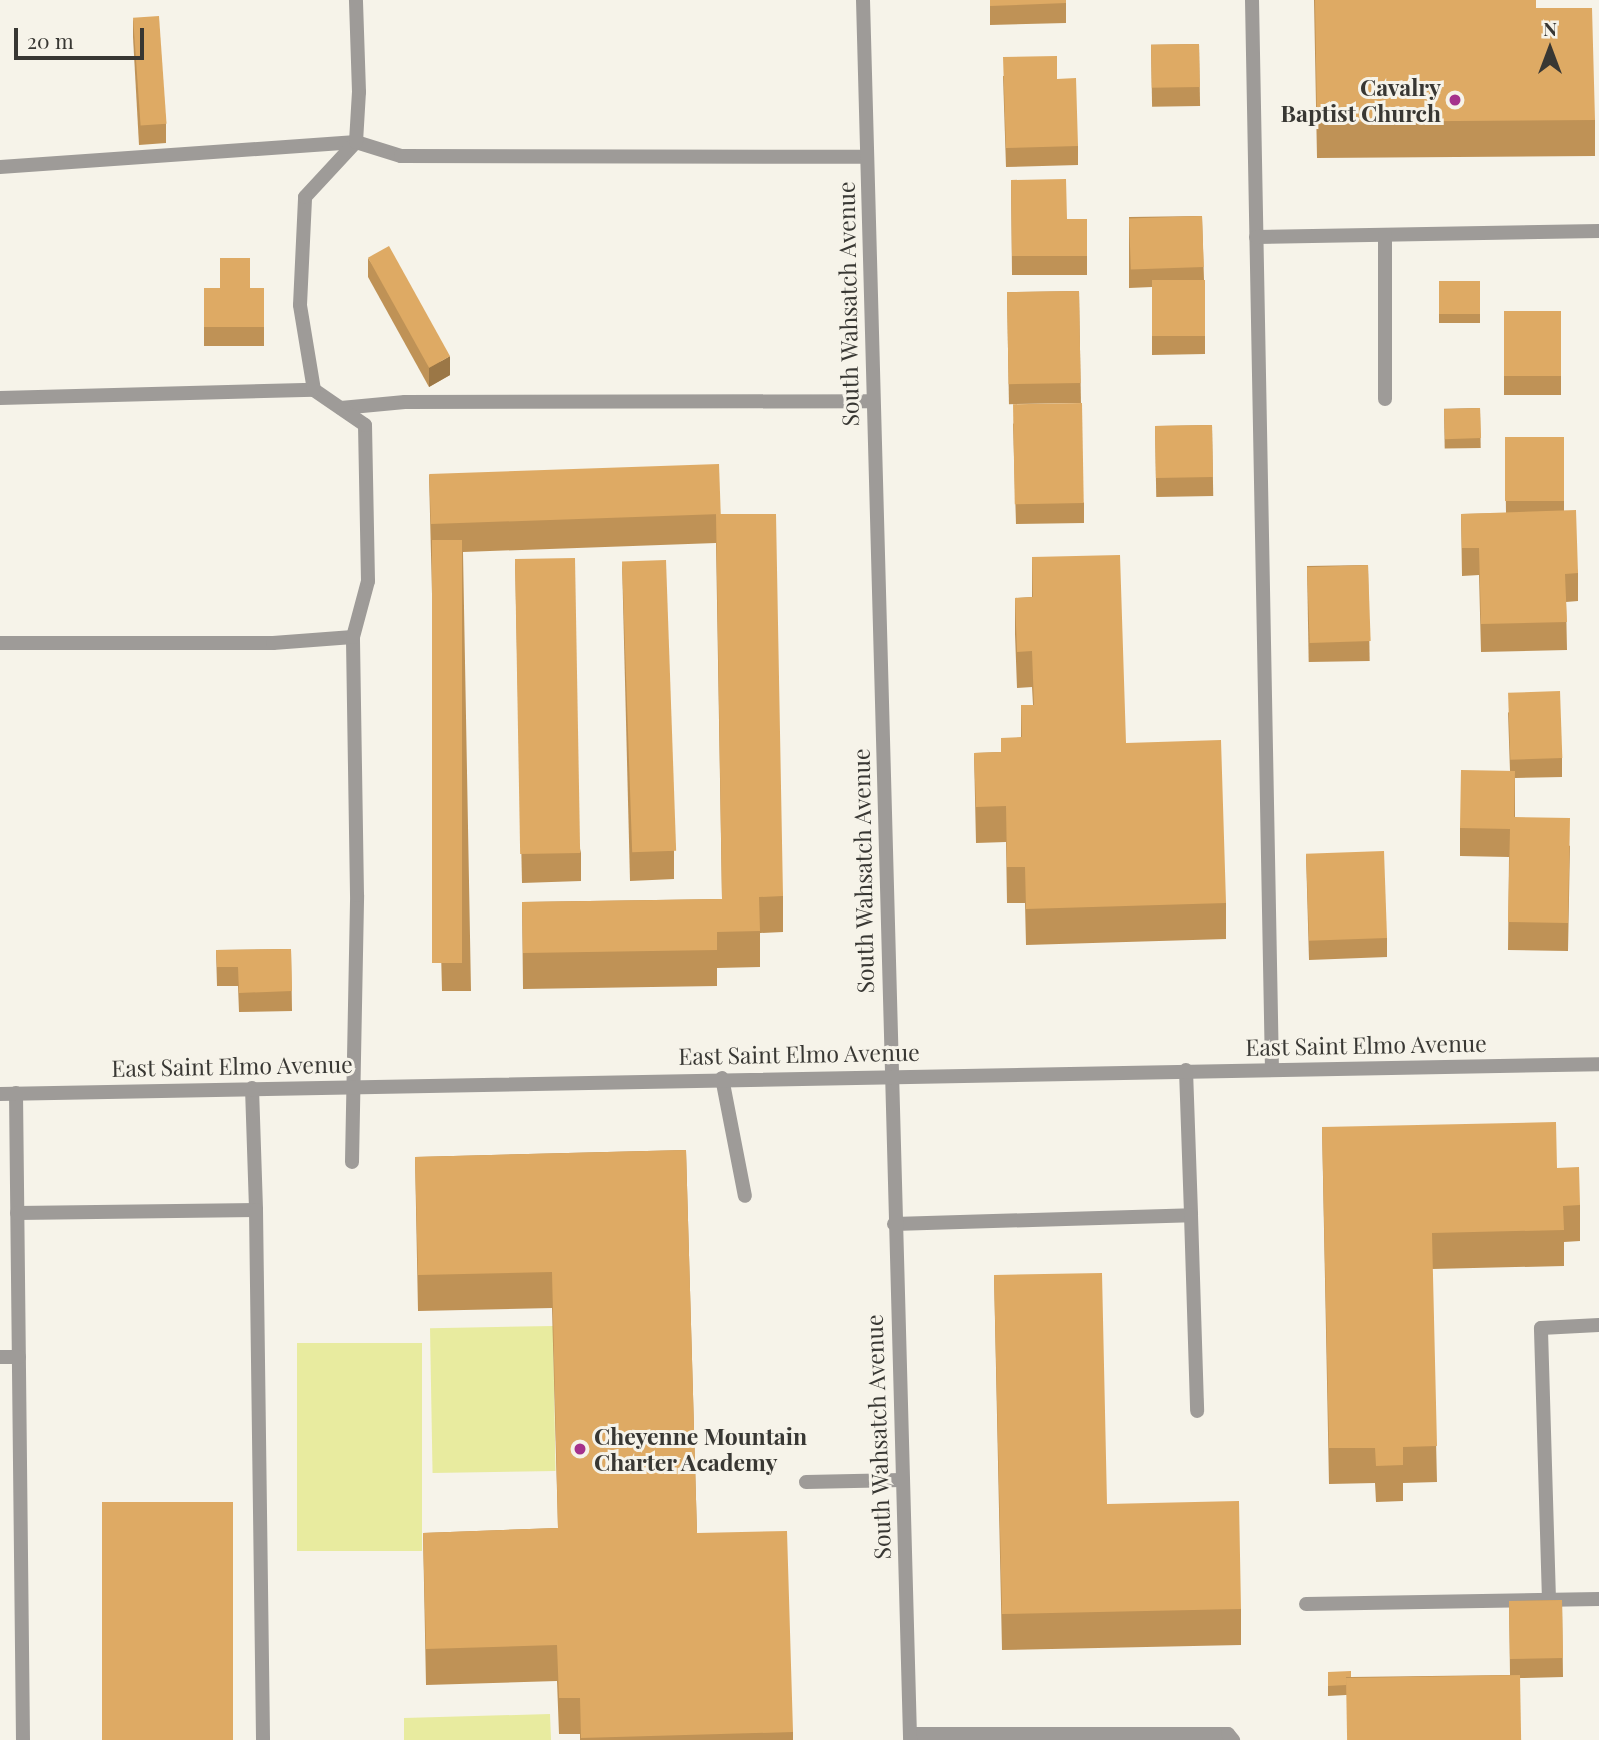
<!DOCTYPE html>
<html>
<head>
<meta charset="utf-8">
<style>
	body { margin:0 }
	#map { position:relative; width:1599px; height:1740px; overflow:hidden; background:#f6f3e9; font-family:"Playfair Display",serif }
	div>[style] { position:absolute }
	.green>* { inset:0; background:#e8eb9f; transform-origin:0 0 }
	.lane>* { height:14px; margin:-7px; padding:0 7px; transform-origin:7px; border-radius:7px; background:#9e9b98 }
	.street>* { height:14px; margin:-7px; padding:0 7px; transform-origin:7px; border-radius:7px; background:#9e9b98 }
	.wall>* { inset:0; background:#bf9256; transform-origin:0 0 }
	.shaded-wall>* { inset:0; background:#9b7746 }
	.building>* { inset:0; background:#deaa64; transform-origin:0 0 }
	.dots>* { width:19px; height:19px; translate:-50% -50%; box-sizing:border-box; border:4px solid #f6f3e9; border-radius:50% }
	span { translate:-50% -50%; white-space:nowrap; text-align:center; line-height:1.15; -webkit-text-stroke:6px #f6f3e9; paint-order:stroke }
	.poi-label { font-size:23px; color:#383733; font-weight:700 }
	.right { translate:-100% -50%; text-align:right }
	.left { translate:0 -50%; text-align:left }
	.street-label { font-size:23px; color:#383733 }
	.north { position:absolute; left:1515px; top:14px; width:70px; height:70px; -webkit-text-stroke:5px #f6f3e9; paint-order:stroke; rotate:0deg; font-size:19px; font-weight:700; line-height:28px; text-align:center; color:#383733 }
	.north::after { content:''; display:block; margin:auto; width:24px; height:32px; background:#383733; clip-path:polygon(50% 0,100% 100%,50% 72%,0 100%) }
	.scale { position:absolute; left:14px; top:28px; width:130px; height:32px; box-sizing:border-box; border:4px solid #383733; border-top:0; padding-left:9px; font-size:21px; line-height:24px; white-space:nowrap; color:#383733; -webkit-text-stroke:5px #f6f3e9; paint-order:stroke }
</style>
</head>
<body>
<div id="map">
	<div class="green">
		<i style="left:553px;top:1326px;width:145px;height:123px;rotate:89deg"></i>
		<i style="left:422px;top:1343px;width:208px;height:125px;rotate:90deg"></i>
		<i style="clip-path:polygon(550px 1714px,551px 1740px,404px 1740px,404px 1718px)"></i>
	</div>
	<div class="lane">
		<i style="left:1252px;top:0;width:1068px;rotate:88.93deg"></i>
		<i style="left:0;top:167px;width:357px;rotate:-4deg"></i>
		<i style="left:356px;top:142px;width:47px;rotate:17.3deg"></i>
		<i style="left:401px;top:156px;width:466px;rotate:0.1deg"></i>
		<i style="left:1256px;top:237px;width:343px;rotate:-1deg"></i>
		<i style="left:0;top:398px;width:314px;rotate:-1.5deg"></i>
		<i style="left:1385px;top:399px;width:164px;rotate:-90deg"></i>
		<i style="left:341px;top:408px;width:64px;rotate:-5.4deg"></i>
		<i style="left:405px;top:402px;width:468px;rotate:-0.1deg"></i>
		<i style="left:0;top:643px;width:273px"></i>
		<i style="left:273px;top:643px;width:80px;rotate:-4.3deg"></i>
		<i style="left:1186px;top:1070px;width:145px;rotate:88deg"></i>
		<i style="left:722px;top:1078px;width:120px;rotate:79deg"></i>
		<i style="left:252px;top:1088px;width:122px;rotate:88.1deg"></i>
		<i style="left:16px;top:1093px;width:647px;rotate:89.38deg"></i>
		<i style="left:352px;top:1162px;width:267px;rotate:-88.9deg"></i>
		<i style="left:357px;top:895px;width:258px;rotate:-90.9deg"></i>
		<i style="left:353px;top:637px;width:58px;rotate:-75deg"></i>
		<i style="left:368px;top:581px;width:156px;rotate:-91.1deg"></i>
		<i style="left:365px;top:425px;width:62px;rotate:-145.5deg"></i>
		<i style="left:314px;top:390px;width:86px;rotate:-99.4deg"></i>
		<i style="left:300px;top:305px;width:108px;rotate:-87.3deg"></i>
		<i style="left:305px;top:197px;width:75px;rotate:-47.2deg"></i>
		<i style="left:356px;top:142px;width:50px;rotate:-86.6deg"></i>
		<i style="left:359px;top:92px;width:92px;rotate:-91.9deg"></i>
		<i style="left:17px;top:1213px;width:239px;rotate:-0.7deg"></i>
		<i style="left:256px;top:1210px;width:530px;rotate:89.24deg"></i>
		<i style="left:894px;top:1224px;width:297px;rotate:-1.7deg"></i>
		<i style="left:1191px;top:1215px;width:196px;rotate:88.2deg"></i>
		<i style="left:0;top:1357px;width:19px"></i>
		<i style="left:806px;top:1482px;width:96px;rotate:-1.2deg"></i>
		<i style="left:1549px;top:1600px;width:272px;rotate:-91.7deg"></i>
		<i style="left:1541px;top:1328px;width:58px;rotate:-3deg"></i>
		<i style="left:1306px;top:1604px;width:293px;rotate:-1deg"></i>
		<i style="left:910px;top:1734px;width:318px"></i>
		<i style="left:1228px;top:1734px;width:8px;rotate:50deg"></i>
	</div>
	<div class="street">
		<i style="left:863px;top:0;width:1741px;rotate:88.45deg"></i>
		<i style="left:0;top:1094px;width:1599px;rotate:-1.07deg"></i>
	</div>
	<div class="wall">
		<i style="clip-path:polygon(990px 0,1066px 3px,1066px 23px,990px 25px)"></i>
		<i style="clip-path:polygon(1314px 0,1536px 0,1536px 8px,1595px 120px,1595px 156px,1317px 158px)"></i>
		<i style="clip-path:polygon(133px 18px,166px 124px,166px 143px,139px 145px,133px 37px)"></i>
		<i style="left:1199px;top:44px;width:62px;height:48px;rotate:89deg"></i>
		<i style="clip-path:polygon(1003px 76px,1057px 79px,1078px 146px,1078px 165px,1006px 167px)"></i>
		<i style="clip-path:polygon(1011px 180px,1067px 219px,1087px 219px,1087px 275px,1012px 275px)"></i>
		<i style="clip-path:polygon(1202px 216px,1204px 280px,1205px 280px,1205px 354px,1152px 355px,1152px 287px,1129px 288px,1129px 217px)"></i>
		<i style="clip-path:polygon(368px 258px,450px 375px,429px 387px,368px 277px)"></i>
		<i style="left:1439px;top:281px;width:41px;height:42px"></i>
		<i style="left:204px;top:288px;width:60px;height:58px"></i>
		<i style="left:1079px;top:291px;width:112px;height:72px;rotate:89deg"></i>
		<i style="left:1504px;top:311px;width:57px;height:84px"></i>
		<i style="left:1480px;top:408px;width:40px;height:36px;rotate:89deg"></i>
		<i style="clip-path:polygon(1013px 423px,1084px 503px,1084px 523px,1016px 524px)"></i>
		<i style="left:1212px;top:425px;width:71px;height:57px;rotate:89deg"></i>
		<i style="clip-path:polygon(1564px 437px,1564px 511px,1578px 573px,1578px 601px,1566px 602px,1567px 650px,1481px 652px,1479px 575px,1462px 576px,1461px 514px,1506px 513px,1505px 438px)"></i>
		<i style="clip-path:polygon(429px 475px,721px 514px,783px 896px,783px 932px,760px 933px,760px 967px,717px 968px,717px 986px,523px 989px,522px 902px,722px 899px,716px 543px,463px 552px,471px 991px,442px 991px)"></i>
		<i style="clip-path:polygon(1032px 557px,1126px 743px,1226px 903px,1226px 939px,1026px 945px,1025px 903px,1007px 903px,1006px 842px,976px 843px,974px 753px,1001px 752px,1021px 737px,1021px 705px,1033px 705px,1032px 687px,1017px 688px,1015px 634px,1015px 598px,1032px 597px)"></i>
		<i style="clip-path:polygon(515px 560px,581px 853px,581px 881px,522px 883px)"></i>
		<i style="clip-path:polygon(622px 562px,674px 851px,674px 879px,630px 881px)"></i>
		<i style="left:1368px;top:565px;width:96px;height:61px;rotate:89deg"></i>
		<i style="clip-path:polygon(1508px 712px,1562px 758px,1562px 777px,1515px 778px,1515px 817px,1570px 846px,1568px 951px,1508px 950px,1509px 857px,1460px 856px,1460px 828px,1510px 771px)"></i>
		<i style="clip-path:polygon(1306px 854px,1387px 938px,1387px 957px,1309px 960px)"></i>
		<i style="clip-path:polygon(291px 949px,292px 1011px,239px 1012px,238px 986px,217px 986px,216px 950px)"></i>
		<i style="clip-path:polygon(1322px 1127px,1557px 1168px,1580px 1205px,1580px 1241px,1564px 1242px,1564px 1266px,1432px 1269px,1437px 1482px,1403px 1483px,1403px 1501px,1376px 1502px,1375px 1483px,1329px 1484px)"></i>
		<i style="clip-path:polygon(686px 1150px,697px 1533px,793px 1732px,793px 1740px,580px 1740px,580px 1734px,559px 1734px,557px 1681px,426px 1685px,423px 1533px,558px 1528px,552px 1308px,418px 1311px,415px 1157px)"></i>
		<i style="clip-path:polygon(994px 1275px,1107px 1504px,1241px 1609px,1241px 1645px,1002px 1650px)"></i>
		<i style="clip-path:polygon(1562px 1600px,1563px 1677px,1521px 1678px,1346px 1695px,1328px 1696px,1328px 1672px,1351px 1677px,1510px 1675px,1509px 1601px)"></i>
	</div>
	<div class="shaded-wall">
		<i style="clip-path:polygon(450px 356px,450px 375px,429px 387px,429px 368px)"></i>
	</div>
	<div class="building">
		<i style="clip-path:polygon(990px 0,1066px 0,1066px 3px,990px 6px)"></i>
		<i style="clip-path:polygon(1315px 0,1536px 0,1536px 8px,1592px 8px,1595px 120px,1317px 122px)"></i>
		<i style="left:159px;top:16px;width:108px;height:26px;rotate:86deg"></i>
		<i style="left:1199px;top:44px;width:43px;height:48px;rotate:89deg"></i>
		<i style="clip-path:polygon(1057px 56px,1057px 79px,1076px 78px,1078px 146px,1006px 148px,1003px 57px)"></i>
		<i style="clip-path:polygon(1066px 179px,1067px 219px,1087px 219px,1087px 256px,1012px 256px,1011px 180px)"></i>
		<i style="left:1202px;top:216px;width:51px;height:73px;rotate:88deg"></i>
		<i style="left:389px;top:246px;width:126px;height:24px;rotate:61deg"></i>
		<i style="clip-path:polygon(220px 258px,250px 258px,250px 288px,264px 288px,264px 327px,204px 327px,204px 288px,220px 288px)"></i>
		<i style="left:1152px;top:280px;width:53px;height:56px"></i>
		<i style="left:1439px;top:281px;width:41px;height:33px"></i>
		<i style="left:1079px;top:291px;width:92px;height:72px;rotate:89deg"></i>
		<i style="left:1504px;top:311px;width:57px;height:65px"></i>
		<i style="left:1082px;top:403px;width:100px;height:69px;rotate:89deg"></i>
		<i style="left:1480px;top:408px;width:30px;height:36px;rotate:88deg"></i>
		<i style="left:1212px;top:425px;width:52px;height:57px;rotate:89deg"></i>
		<i style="left:1564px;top:437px;width:64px;height:59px;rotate:90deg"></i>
		<i style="left:719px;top:464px;width:50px;height:290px;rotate:88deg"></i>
		<i style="clip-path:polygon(1576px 510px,1578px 573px,1565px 574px,1567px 622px,1481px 624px,1479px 548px,1462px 548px,1461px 514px)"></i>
		<i style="clip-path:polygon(716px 514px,776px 514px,783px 896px,759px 897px,760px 931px,717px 932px,717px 950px,523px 953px,522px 902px,722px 899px)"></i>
		<i style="left:432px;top:540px;width:30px;height:423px"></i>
		<i style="clip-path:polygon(1120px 555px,1126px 743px,1221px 740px,1226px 903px,1026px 909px,1025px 867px,1007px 867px,1006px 806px,976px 807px,974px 753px,1001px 752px,1001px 738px,1022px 737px,1021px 705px,1034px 705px,1032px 651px,1017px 652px,1015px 598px,1033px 597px,1032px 557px)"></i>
		<i style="left:575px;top:558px;width:295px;height:60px;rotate:89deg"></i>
		<i style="left:666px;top:560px;width:291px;height:44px;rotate:88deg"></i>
		<i style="left:1368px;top:565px;width:76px;height:61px;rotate:88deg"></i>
		<i style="left:1560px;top:691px;width:67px;height:52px;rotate:88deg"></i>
		<i style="clip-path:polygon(1461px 770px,1515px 771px,1514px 817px,1570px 818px,1568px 923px,1508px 922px,1510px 829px,1460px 828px)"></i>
		<i style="left:1384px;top:851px;width:87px;height:78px;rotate:88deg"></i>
		<i style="clip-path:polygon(291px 949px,292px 991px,239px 993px,238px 967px,217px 967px,216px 950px)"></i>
		<i style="clip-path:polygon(1556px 1122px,1557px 1168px,1579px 1167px,1580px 1205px,1563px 1206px,1564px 1230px,1432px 1233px,1437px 1446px,1403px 1447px,1403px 1465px,1376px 1466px,1375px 1448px,1329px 1448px,1322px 1127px)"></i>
		<i style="clip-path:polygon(686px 1150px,697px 1533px,787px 1531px,793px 1732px,581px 1738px,580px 1698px,559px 1698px,557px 1645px,426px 1649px,423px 1533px,558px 1528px,552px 1272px,418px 1275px,415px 1157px)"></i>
		<i style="clip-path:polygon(1102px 1273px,1107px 1504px,1239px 1501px,1241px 1609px,1002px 1614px,994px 1275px)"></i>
		<i style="left:102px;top:1502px;width:131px;height:238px"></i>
		<i style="left:1562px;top:1600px;width:58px;height:53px;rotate:89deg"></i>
		<i style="clip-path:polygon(1351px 1671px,1351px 1677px,1346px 1677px,1346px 1685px,1328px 1686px,1328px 1672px)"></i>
		<i style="left:1520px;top:1675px;width:65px;height:174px;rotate:89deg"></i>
	</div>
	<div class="dots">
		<i style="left:1455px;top:100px;background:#a5328c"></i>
		<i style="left:580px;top:1449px;background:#a5328c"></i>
	</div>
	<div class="poi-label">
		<span class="right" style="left:1441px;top:100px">Cavalry<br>Baptist Church</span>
		<span class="left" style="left:594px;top:1449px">Cheyenne Mountain<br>Charter Academy</span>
	</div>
	<div class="street-label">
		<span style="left:848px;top:304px;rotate:-91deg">South Wahsatch Avenue</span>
		<span style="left:863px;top:871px;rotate:-91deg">South Wahsatch Avenue</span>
		<span style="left:1366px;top:1045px;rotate:-1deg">East Saint Elmo Avenue</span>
		<span style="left:799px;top:1054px;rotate:-1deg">East Saint Elmo Avenue</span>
		<span style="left:232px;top:1066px;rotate:-1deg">East Saint Elmo Avenue</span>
		<span style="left:878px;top:1437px;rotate:-92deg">South Wahsatch Avenue</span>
	</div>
	<div class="north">N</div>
	<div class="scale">20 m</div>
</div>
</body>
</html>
